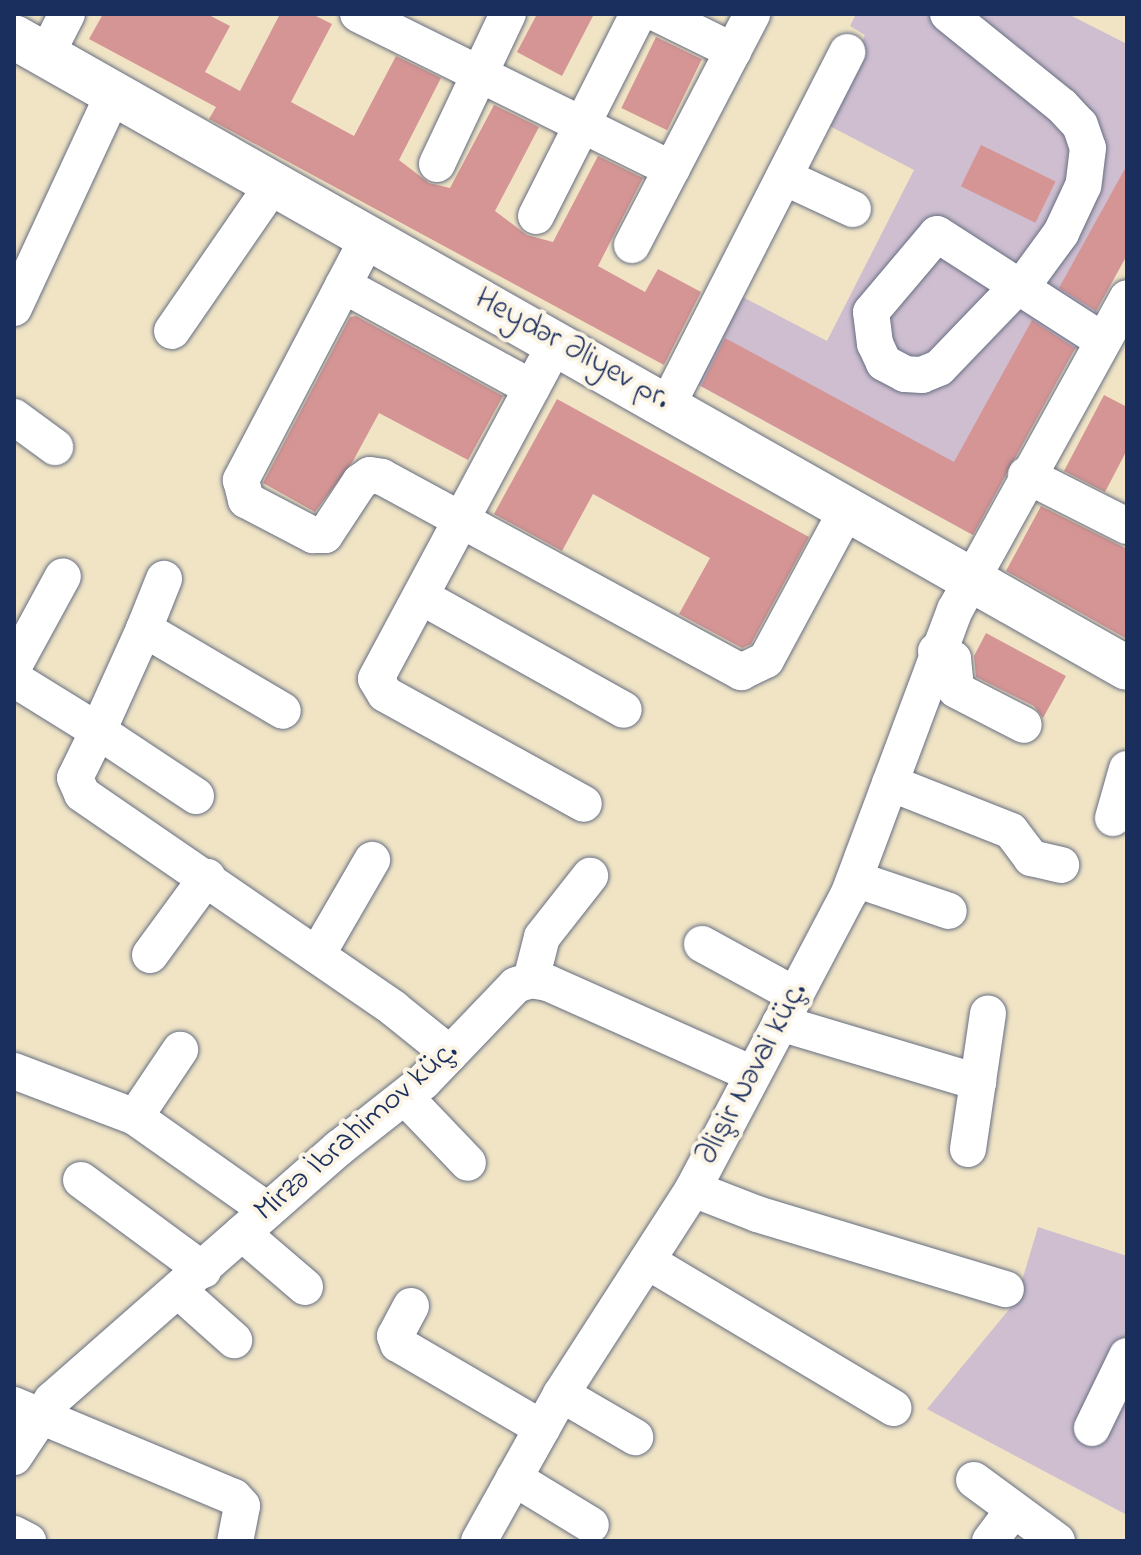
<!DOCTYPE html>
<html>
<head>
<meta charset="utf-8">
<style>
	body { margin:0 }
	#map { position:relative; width:1141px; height:1555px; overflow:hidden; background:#f0e4c5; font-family:"Indie Flower",sans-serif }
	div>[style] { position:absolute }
	.industrial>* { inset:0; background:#cebed0 }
	.building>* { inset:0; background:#d59594; transform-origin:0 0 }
	.roads { filter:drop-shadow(0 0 2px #666e82) drop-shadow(0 0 2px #666e82) }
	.minor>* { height:36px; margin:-18px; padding:0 18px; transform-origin:18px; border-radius:18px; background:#fff }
	.major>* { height:44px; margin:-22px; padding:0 22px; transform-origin:22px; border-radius:22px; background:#fff }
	span { translate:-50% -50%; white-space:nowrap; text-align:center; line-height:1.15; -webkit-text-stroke:8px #fcf5e5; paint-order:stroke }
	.street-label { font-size:32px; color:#1b2f5e }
	.frame { position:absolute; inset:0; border:16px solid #1b2f5e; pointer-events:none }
</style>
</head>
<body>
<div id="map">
	<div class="industrial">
		<i style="clip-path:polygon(856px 14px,1068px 14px,1127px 44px,1127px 255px,973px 535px,691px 381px,737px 294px,827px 341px,914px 170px,824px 123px,865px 35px,850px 26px)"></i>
		<i style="clip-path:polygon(1038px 1227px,1127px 1256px,1127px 1515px,927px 1409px,1016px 1301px)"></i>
	</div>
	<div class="building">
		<i style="clip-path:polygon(103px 14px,207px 14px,230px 26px,205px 72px,240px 91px,280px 14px,312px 14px,332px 24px,291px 102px,354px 136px,396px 56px,441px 78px,399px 160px,429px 183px,450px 188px,494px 105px,539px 127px,495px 211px,527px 235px,553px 242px,598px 156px,643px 178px,598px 266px,645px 292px,658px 269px,701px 292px,664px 365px,209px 119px,216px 107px,89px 39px)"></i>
		<i style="clip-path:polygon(537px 14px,594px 14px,562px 76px,517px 52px)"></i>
		<i style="left:656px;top:37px;width:51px;height:79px;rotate:26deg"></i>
		<i style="left:981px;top:145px;width:83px;height:46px;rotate:26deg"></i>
		<i style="clip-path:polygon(1127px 165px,1127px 255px,1096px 311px,1059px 288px)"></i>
		<i style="clip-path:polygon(356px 316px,503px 396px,468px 460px,379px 413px,353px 461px,315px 512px,263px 483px,350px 317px)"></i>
		<i style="clip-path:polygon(1032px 320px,1075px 348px,973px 535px,701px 386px,725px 338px,954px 462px)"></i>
		<i style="clip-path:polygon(1104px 395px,1127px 407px,1127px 450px,1105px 492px,1064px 471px)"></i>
		<i style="clip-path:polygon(557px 399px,809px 537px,751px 644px,742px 648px,679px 614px,710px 558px,593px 494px,562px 551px,494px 514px)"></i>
		<i style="clip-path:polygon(1041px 506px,1127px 549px,1127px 639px,1006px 571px)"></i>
		<i style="clip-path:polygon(986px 633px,1066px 676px,1043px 718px,1034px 706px,976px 677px,974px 656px)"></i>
	</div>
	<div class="roads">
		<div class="minor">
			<i style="left:358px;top:14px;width:350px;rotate:26.3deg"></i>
			<i style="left:658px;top:14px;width:84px;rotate:26.3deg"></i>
			<i style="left:948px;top:14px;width:146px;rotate:38.9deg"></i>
			<i style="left:1062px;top:106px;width:26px;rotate:47deg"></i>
			<i style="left:1080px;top:125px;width:24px;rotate:71deg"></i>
			<i style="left:1088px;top:148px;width:38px;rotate:97deg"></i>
			<i style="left:1083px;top:186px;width:52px;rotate:115.1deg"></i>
			<i style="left:1061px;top:233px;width:69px;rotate:126.2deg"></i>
			<i style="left:46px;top:55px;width:46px;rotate:-62.9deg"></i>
			<i style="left:437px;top:164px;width:166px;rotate:-64.7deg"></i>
			<i style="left:784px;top:177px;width:76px;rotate:24.9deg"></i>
			<i style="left:536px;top:216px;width:226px;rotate:-63.2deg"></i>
			<i style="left:369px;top:236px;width:276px;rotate:117.7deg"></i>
			<i style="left:241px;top:480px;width:21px;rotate:76deg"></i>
			<i style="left:246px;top:500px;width:76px;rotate:27.6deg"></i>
			<i style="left:313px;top:535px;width:12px"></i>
			<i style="left:325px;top:535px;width:64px;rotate:-56.6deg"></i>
			<i style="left:360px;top:482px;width:12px;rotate:-35deg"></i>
			<i style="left:370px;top:475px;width:12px;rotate:9deg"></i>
			<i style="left:382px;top:477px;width:409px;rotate:28.5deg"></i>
			<i style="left:741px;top:672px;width:28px;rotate:-26deg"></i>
			<i style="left:766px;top:660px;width:173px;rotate:-61.7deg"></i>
			<i style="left:632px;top:245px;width:260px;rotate:-62.5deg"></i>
			<i style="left:343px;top:285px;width:215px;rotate:28.6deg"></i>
			<i style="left:1017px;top:287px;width:112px;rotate:133.9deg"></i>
			<i style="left:939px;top:368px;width:18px;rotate:158deg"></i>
			<i style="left:922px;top:375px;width:17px;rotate:-177deg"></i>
			<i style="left:905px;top:374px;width:24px;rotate:-152deg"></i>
			<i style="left:884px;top:363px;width:21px;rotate:-115deg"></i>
			<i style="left:875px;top:344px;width:32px;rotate:-97deg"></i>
			<i style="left:871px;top:312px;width:102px;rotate:-49.8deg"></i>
			<i style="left:937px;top:234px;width:197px;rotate:32.8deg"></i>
			<i style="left:14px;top:308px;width:237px;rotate:-65.1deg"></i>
			<i style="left:172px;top:331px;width:180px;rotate:-55.4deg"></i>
			<i style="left:557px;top:341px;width:383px;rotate:118.2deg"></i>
			<i style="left:376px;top:679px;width:17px;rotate:59deg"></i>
			<i style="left:385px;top:694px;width:227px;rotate:28.9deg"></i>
			<i style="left:668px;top:404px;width:395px;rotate:-63deg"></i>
			<i style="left:14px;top:417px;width:51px;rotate:36.2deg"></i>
			<i style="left:1026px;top:475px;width:113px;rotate:26.8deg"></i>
			<i style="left:422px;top:597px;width:231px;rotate:29.2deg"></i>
			<i style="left:144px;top:629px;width:54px;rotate:-68.2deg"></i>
			<i style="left:936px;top:651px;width:19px;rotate:25deg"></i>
			<i style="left:953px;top:659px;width:31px;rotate:84deg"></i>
			<i style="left:956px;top:690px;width:76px;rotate:27.2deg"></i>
			<i style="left:14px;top:666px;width:102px;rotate:-61.4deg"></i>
			<i style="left:14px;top:679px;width:99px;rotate:31.8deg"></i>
			<i style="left:98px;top:731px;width:52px;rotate:116.1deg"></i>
			<i style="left:75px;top:778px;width:17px;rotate:66deg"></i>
			<i style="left:82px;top:794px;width:378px;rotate:34.5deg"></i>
			<i style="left:393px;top:1008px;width:73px;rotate:38.9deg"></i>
			<i style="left:890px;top:783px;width:130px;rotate:21.6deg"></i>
			<i style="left:1011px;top:831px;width:34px;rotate:53deg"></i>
			<i style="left:1031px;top:858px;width:31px;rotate:13deg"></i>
			<i style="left:196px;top:796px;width:118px;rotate:-146.4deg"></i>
			<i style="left:98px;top:731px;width:112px;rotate:-65.7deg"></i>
			<i style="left:144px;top:629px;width:161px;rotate:30.5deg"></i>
			<i style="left:1113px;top:818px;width:51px;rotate:-74.1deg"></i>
			<i style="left:855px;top:879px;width:99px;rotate:18.8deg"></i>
			<i style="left:702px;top:944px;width:106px;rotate:28.7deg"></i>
			<i style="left:150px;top:955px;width:97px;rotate:-53.8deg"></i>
			<i style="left:317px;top:955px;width:110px;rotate:-59.9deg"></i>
			<i style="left:531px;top:980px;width:44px;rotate:-75.7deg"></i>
			<i style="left:542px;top:937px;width:78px;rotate:-51.8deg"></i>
			<i style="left:780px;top:1023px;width:207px;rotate:16.6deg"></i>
			<i style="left:14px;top:1071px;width:129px;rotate:20.8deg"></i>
			<i style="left:135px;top:1117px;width:161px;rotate:35.2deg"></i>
			<i style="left:405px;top:1097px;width:91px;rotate:46.3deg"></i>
			<i style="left:135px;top:1117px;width:81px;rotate:-56.1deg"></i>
			<i style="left:968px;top:1149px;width:137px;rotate:-81.6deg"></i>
			<i style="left:81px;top:1180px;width:152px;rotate:36.4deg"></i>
			<i style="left:693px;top:1189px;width:69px;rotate:21.3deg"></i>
			<i style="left:757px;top:1214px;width:260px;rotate:16.8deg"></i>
			<i style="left:242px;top:1233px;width:83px;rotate:40.6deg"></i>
			<i style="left:647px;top:1261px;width:287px;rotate:30.8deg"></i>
			<i style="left:179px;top:1291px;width:74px;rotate:41.7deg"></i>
			<i style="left:411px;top:1306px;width:34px;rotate:118deg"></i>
			<i style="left:395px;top:1336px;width:9px;rotate:69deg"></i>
			<i style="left:398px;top:1344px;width:167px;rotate:30.3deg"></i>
			<i style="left:561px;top:1394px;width:86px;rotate:30.2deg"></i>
			<i style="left:14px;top:1405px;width:238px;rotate:22.7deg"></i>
			<i style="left:234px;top:1497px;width:12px;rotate:48deg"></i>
			<i style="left:242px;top:1506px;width:36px;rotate:101deg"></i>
			<i style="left:1092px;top:1428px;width:80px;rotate:-64.1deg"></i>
			<i style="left:14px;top:1457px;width:69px;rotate:-56.3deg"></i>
			<i style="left:52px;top:1400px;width:382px;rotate:-41.3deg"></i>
			<i style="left:339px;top:1148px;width:107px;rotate:-38.2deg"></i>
			<i style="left:423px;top:1082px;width:134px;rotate:-46.2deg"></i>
			<i style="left:516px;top:985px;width:16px;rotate:-18deg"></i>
			<i style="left:531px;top:980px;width:17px;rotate:10deg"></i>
			<i style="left:548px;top:983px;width:223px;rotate:24deg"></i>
			<i style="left:514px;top:1478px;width:90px;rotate:31.4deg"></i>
			<i style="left:974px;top:1480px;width:103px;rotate:36.3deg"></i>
			<i style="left:14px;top:1534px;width:16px;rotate:27deg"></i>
			<i style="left:479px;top:1541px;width:168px;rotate:-60.8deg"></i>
			<i style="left:561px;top:1394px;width:244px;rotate:-57.2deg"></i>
			<i style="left:693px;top:1189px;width:335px;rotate:-62.2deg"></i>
			<i style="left:849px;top:893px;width:302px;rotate:-69.5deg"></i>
			<i style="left:955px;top:610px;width:356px;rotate:-61.1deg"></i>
			<i style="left:990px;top:1541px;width:38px;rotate:-53deg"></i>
		</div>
		<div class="major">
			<i style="left:14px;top:37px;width:1279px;rotate:29.55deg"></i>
		</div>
	</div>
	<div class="street-label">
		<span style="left:572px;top:350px;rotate:29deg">Heydər Əliyev pr.</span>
		<span style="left:753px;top:1074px;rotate:-62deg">Əlişir Nəvai küç.</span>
		<span style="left:357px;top:1132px;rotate:-41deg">Mirzə İbrahimov küç.</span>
	</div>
	<div class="frame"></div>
</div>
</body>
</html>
